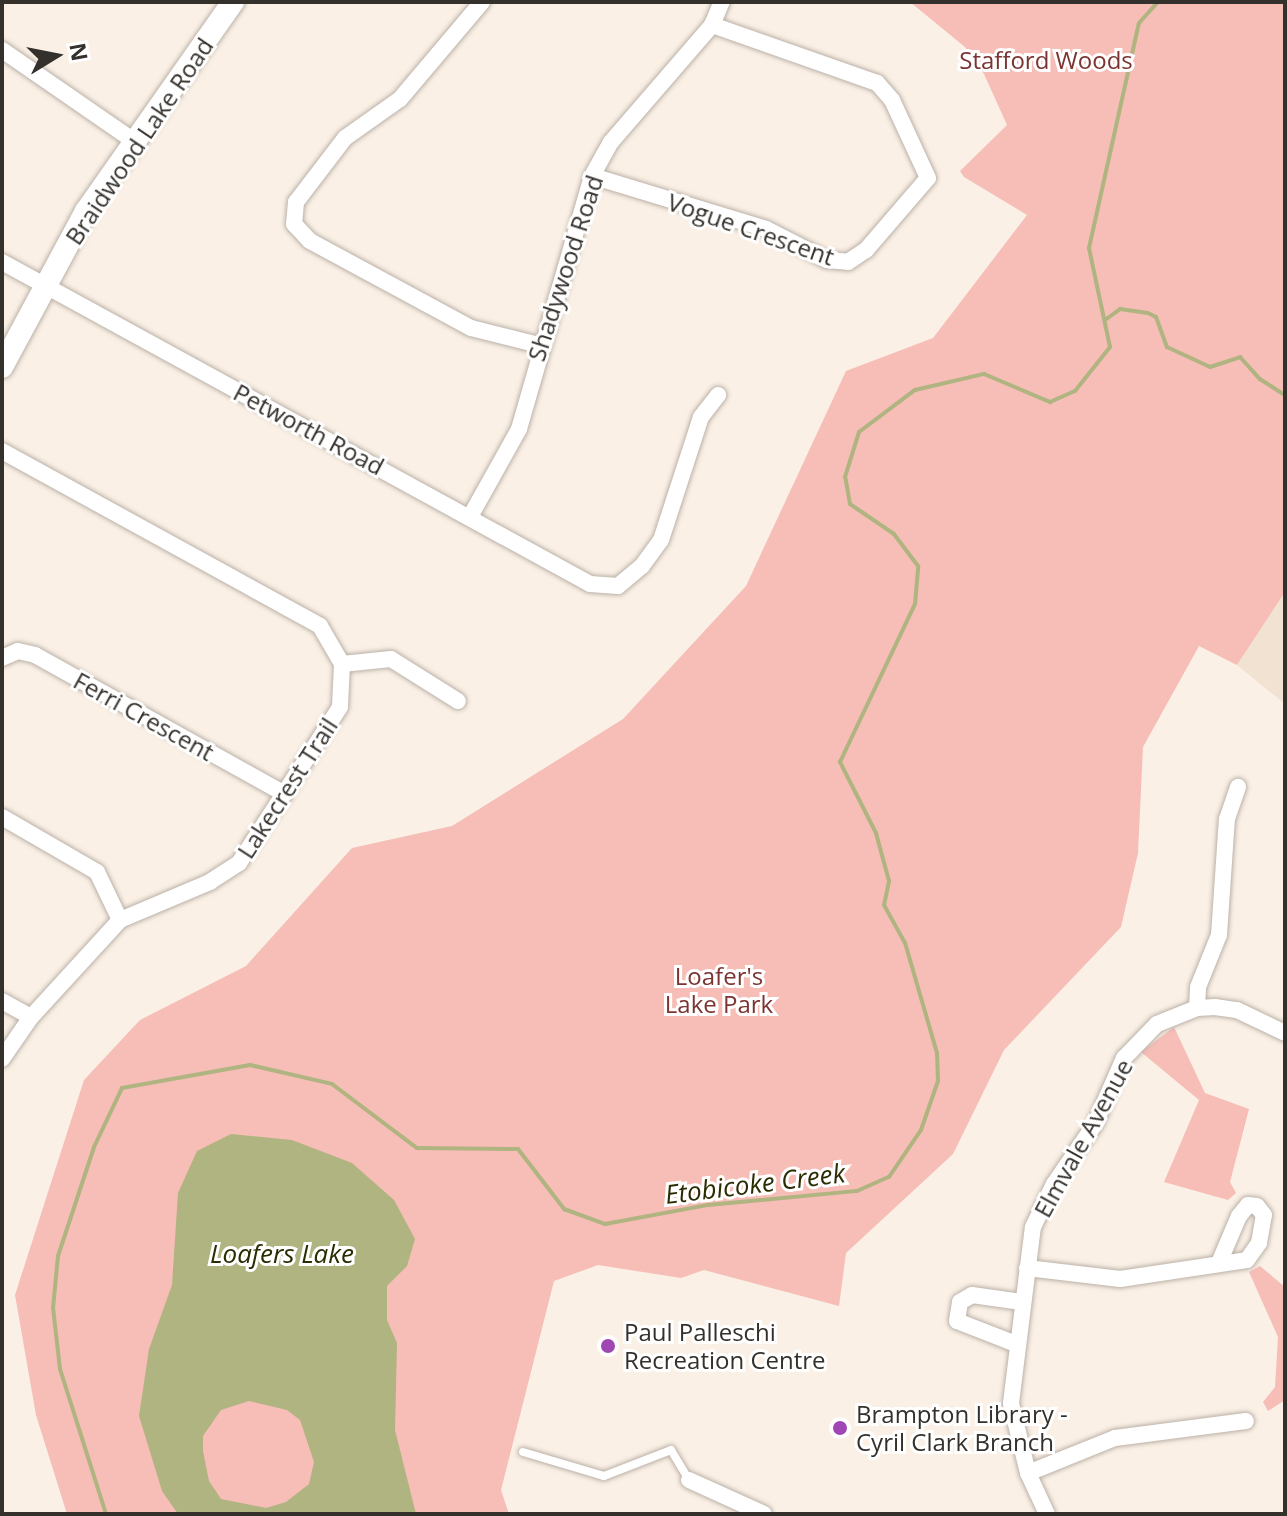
<!DOCTYPE html>
<html>
<head>
<meta charset="utf-8">
<style>
	body { margin:0 }
	#map { position:relative; width:1287px; height:1516px; overflow:hidden; background:#faf0e5; font-family:"Open Sans",sans-serif }
	div>[style] { position:absolute }
	.built>* { inset:0; background:#f2e2d2 }
	.green>* { inset:0; background:#f7bdb7 }
	.water>* { inset:0; background:#b0b480 }
	.stream>* { height:4px; margin:-2px; padding:0 2px; transform-origin:2px; border-radius:2px; background:#b0b480 }
	.roads { filter:drop-shadow(0 0 2px #bbb1a8) drop-shadow(0 0 2px #bbb1a8) }
	.lane>* { height:8px; margin:-4px; padding:0 4px; transform-origin:4px; border-radius:4px; background:#fff }
	.street>* { height:16px; margin:-8px; padding:0 8px; transform-origin:8px; border-radius:8px; background:#fff }
	.secondary>* { height:22px; margin:-11px; padding:0 11px; transform-origin:11px; border-radius:11px; background:#fff }
	.dots>* { width:22px; height:22px; translate:-50% -50%; box-sizing:border-box; border:4px solid #fff; border-radius:50% }
	span { translate:-50% -50%; white-space:nowrap; text-align:center; line-height:1.15; -webkit-text-stroke:6px #fff; paint-order:stroke }
	.park-label { font-size:24px; color:#7b3431 }
	.street-label { font-size:24px; color:#34302c }
	.poi-label { font-size:24px; color:#34302c }
	.left { translate:0 -50%; text-align:left }
	.water-label { font-size:26px; color:#2a2c02; font-style:italic }
	.frame { position:absolute; inset:0; border:4px solid #34302c; pointer-events:none }
	.north { position:absolute; left:16px; top:16px; width:80px; height:80px; -webkit-text-stroke:6px #fff; paint-order:stroke; rotate:80deg; font-size:22px; font-weight:700; line-height:32px; text-align:center; color:#34302c }
	.north::after { content:''; display:block; margin:auto; width:28px; height:36px; background:#34302c; clip-path:polygon(50% 0,100% 100%,50% 72%,0 100%) }
</style>
</head>
<body>
<div id="map">
	<div class="built">
		<i style="clip-path:polygon(1285px 592px,1285px 704px,1237px 665px)"></i>
	</div>
	<div class="green">
		<i style="clip-path:polygon(910px 2px,1285px 2px,1285px 592px,1237px 665px,1199px 646px,1143px 747px,1138px 853px,1121px 927px,1004px 1050px,953px 1154px,846px 1253px,839px 1306px,704px 1270px,681px 1278px,598px 1265px,554px 1281px,501px 1490px,509px 1514px,67px 1514px,36px 1415px,15px 1295px,84px 1080px,140px 1020px,246px 966px,352px 848px,452px 826px,623px 719px,746px 586px,846px 371px,933px 338px,1027px 215px,964px 177px,960px 171px,1007px 125px,984px 74px,965px 47px)"></i>
		<i style="clip-path:polygon(1174px 1027px,1205px 1093px,1249px 1109px,1230px 1182px,1236px 1193px,1228px 1200px,1164px 1182px,1199px 1100px,1141px 1052px)"></i>
		<i style="clip-path:polygon(1260px 1266px,1285px 1287px,1285px 1400px,1268px 1411px,1263px 1402px,1275px 1387px,1278px 1337px,1249px 1272px)"></i>
	</div>
	<div class="water">
		<i style="clip-path:polygon(evenodd,231px 1134px,292px 1140px,352px 1163px,394px 1200px,415px 1239px,407px 1266px,387px 1286px,387px 1320px,397px 1343px,395px 1430px,416px 1514px,178px 1514px,162px 1491px,139px 1416px,149px 1349px,172px 1285px,178px 1193px,197px 1151px,231px 1134px,249px 1401px,287px 1410px,300px 1420px,314px 1462px,309px 1484px,286px 1502px,266px 1508px,221px 1499px,209px 1481px,203px 1451px,203px 1436px,221px 1410px,249px 1401px)"></i>
	</div>
	<div class="stream">
		<i style="left:1105px;top:320px;width:19px;rotate:-36deg"></i>
		<i style="left:1120px;top:309px;width:28px;rotate:8deg"></i>
		<i style="left:1148px;top:313px;width:9px;rotate:27deg"></i>
		<i style="left:1156px;top:317px;width:32px;rotate:70deg"></i>
		<i style="left:1167px;top:347px;width:47px;rotate:24.9deg"></i>
		<i style="left:1210px;top:367px;width:32px;rotate:-18deg"></i>
		<i style="left:1240px;top:357px;width:30px;rotate:48deg"></i>
		<i style="left:1260px;top:379px;width:30px;rotate:33deg"></i>
		<i style="left:106px;top:1514px;width:152px;rotate:-107.6deg"></i>
		<i style="left:60px;top:1369px;width:61px;rotate:-96.5deg"></i>
		<i style="left:53px;top:1308px;width:52px;rotate:-84.5deg"></i>
		<i style="left:58px;top:1256px;width:115px;rotate:-71.7deg"></i>
		<i style="left:94px;top:1147px;width:65px;rotate:-64.6deg"></i>
		<i style="left:122px;top:1088px;width:130px;rotate:-10.2deg"></i>
		<i style="left:250px;top:1065px;width:84px;rotate:13deg"></i>
		<i style="left:332px;top:1084px;width:106px;rotate:37deg"></i>
		<i style="left:417px;top:1148px;width:101px;rotate:0.6deg"></i>
		<i style="left:518px;top:1149px;width:76px;rotate:52.5deg"></i>
		<i style="left:564px;top:1209px;width:44px;rotate:20.1deg"></i>
		<i style="left:605px;top:1224px;width:105px;rotate:-10.5deg"></i>
		<i style="left:708px;top:1205px;width:150px;rotate:-5.4deg"></i>
		<i style="left:857px;top:1191px;width:35px;rotate:-24deg"></i>
		<i style="left:889px;top:1177px;width:57px;rotate:-55.8deg"></i>
		<i style="left:921px;top:1130px;width:52px;rotate:-70.9deg"></i>
		<i style="left:938px;top:1081px;width:28px;rotate:-92deg"></i>
		<i style="left:937px;top:1053px;width:115px;rotate:-106.2deg"></i>
		<i style="left:905px;top:943px;width:43px;rotate:-118.9deg"></i>
		<i style="left:884px;top:905px;width:25px;rotate:-78deg"></i>
		<i style="left:889px;top:881px;width:50px;rotate:-105.2deg"></i>
		<i style="left:876px;top:833px;width:80px;rotate:-116.9deg"></i>
		<i style="left:840px;top:762px;width:175px;rotate:-64.6deg"></i>
		<i style="left:915px;top:604px;width:38px;rotate:-85deg"></i>
		<i style="left:918px;top:566px;width:40px;rotate:-127deg"></i>
		<i style="left:894px;top:534px;width:53px;rotate:-145.7deg"></i>
		<i style="left:850px;top:504px;width:27px;rotate:-100deg"></i>
		<i style="left:845px;top:477px;width:47px;rotate:-72.7deg"></i>
		<i style="left:859px;top:432px;width:70px;rotate:-36.9deg"></i>
		<i style="left:915px;top:390px;width:71px;rotate:-13.1deg"></i>
		<i style="left:984px;top:374px;width:72px;rotate:23deg"></i>
		<i style="left:1050px;top:402px;width:27px;rotate:-24deg"></i>
		<i style="left:1075px;top:391px;width:56px;rotate:-51.5deg"></i>
		<i style="left:1110px;top:347px;width:101px;rotate:-102deg"></i>
		<i style="left:1089px;top:248px;width:230px;rotate:-77.5deg"></i>
		<i style="left:1139px;top:23px;width:28px;rotate:-48deg"></i>
	</div>
	<div class="roads">
		<div class="lane">
			<i style="left:523px;top:1452px;width:84px;rotate:16.5deg"></i>
			<i style="left:604px;top:1476px;width:72px;rotate:-21.2deg"></i>
			<i style="left:671px;top:1450px;width:35px;rotate:59deg"></i>
		</div>
		<div class="street">
			<i style="left:482px;top:2px;width:127px;rotate:130.2deg"></i>
			<i style="left:400px;top:99px;width:67px;rotate:144.7deg"></i>
			<i style="left:345px;top:138px;width:81px;rotate:127.4deg"></i>
			<i style="left:296px;top:202px;width:22px;rotate:95deg"></i>
			<i style="left:294px;top:224px;width:23px;rotate:47deg"></i>
			<i style="left:310px;top:241px;width:183px;rotate:28.4deg"></i>
			<i style="left:471px;top:328px;width:70px;rotate:14deg"></i>
			<i style="left:2px;top:50px;width:160px;rotate:34.6deg"></i>
			<i style="left:592px;top:176px;width:182px;rotate:16.9deg"></i>
			<i style="left:766px;top:229px;width:68px;rotate:26.9deg"></i>
			<i style="left:827px;top:260px;width:21px;rotate:5deg"></i>
			<i style="left:848px;top:262px;width:22px;rotate:-34deg"></i>
			<i style="left:866px;top:250px;width:95px;rotate:-49.3deg"></i>
			<i style="left:928px;top:178px;width:86px;rotate:-114.8deg"></i>
			<i style="left:892px;top:100px;width:23px;rotate:-131deg"></i>
			<i style="left:877px;top:83px;width:175px;rotate:-160.6deg"></i>
			<i style="left:2px;top:262px;width:670px;rotate:28.71deg"></i>
			<i style="left:590px;top:584px;width:28px;rotate:4deg"></i>
			<i style="left:618px;top:586px;width:31px;rotate:-40deg"></i>
			<i style="left:642px;top:566px;width:32px;rotate:-54deg"></i>
			<i style="left:661px;top:540px;width:129px;rotate:-72deg"></i>
			<i style="left:701px;top:417px;width:28px;rotate:-52deg"></i>
			<i style="left:2px;top:451px;width:363px;rotate:28.8deg"></i>
			<i style="left:320px;top:626px;width:44px;rotate:59.9deg"></i>
			<i style="left:342px;top:664px;width:43px;rotate:92.7deg"></i>
			<i style="left:340px;top:707px;width:186px;rotate:122.9deg"></i>
			<i style="left:239px;top:863px;width:35px;rotate:147deg"></i>
			<i style="left:210px;top:882px;width:98px;rotate:157.1deg"></i>
			<i style="left:120px;top:920px;width:132px;rotate:132.5deg"></i>
			<i style="left:31px;top:1017px;width:51px;rotate:124.6deg"></i>
			<i style="left:471px;top:515px;width:98px;rotate:-60.8deg"></i>
			<i style="left:519px;top:429px;width:263px;rotate:-73.9deg"></i>
			<i style="left:592px;top:176px;width:39px;rotate:-61deg"></i>
			<i style="left:611px;top:142px;width:155px;rotate:-49.2deg"></i>
			<i style="left:712px;top:25px;width:25px;rotate:-67deg"></i>
			<i style="left:2px;top:658px;width:17px;rotate:-24deg"></i>
			<i style="left:18px;top:651px;width:17px;rotate:13deg"></i>
			<i style="left:35px;top:655px;width:286px;rotate:29.1deg"></i>
			<i style="left:342px;top:664px;width:49px;rotate:-5.8deg"></i>
			<i style="left:391px;top:659px;width:79px;rotate:32.1deg"></i>
			<i style="left:2px;top:817px;width:110px;rotate:30.1deg"></i>
			<i style="left:97px;top:872px;width:53px;rotate:64.4deg"></i>
			<i style="left:2px;top:1001px;width:33px;rotate:29deg"></i>
			<i style="left:1197px;top:1008px;width:21px;rotate:-87deg"></i>
			<i style="left:1198px;top:987px;width:56px;rotate:-68deg"></i>
			<i style="left:1219px;top:935px;width:116px;rotate:-86.1deg"></i>
			<i style="left:1227px;top:819px;width:34px;rotate:-71deg"></i>
			<i style="left:1027px;top:1268px;width:94px;rotate:6.7deg"></i>
			<i style="left:1120px;top:1279px;width:128px;rotate:-8.5deg"></i>
			<i style="left:1247px;top:1260px;width:21px;rotate:-55deg"></i>
			<i style="left:1259px;top:1243px;width:28px;rotate:-80deg"></i>
			<i style="left:1264px;top:1215px;width:11px;rotate:-128deg"></i>
			<i style="left:1257px;top:1206px;width:9px;rotate:-174deg"></i>
			<i style="left:1248px;top:1205px;width:14px;rotate:129deg"></i>
			<i style="left:1239px;top:1216px;width:51px;rotate:113.1deg"></i>
			<i style="left:1016px;top:1344px;width:63px;rotate:-158.7deg"></i>
			<i style="left:957px;top:1321px;width:19px;rotate:-81deg"></i>
			<i style="left:960px;top:1302px;width:14px;rotate:-30deg"></i>
			<i style="left:972px;top:1295px;width:50px;rotate:8deg"></i>
			<i style="left:1028px;top:1473px;width:94px;rotate:-21.9deg"></i>
			<i style="left:1115px;top:1438px;width:132px;rotate:-7.4deg"></i>
			<i style="left:689px;top:1480px;width:82px;rotate:24.4deg"></i>
			<i style="left:1047px;top:1514px;width:45px;rotate:-114.9deg"></i>
			<i style="left:1028px;top:1473px;width:72px;rotate:-103.7deg"></i>
			<i style="left:1011px;top:1403px;width:177px;rotate:-82.9deg"></i>
			<i style="left:1033px;top:1227px;width:48px;rotate:-64deg"></i>
			<i style="left:1054px;top:1184px;width:73px;rotate:-55.7deg"></i>
			<i style="left:1095px;top:1124px;width:72px;rotate:-66.3deg"></i>
			<i style="left:1124px;top:1058px;width:47px;rotate:-45.9deg"></i>
			<i style="left:1157px;top:1024px;width:43px;rotate:-21.8deg"></i>
			<i style="left:1197px;top:1008px;width:18px;rotate:-3deg"></i>
			<i style="left:1215px;top:1007px;width:22px;rotate:8deg"></i>
			<i style="left:1237px;top:1010px;width:53px;rotate:25.6deg"></i>
		</div>
		<div class="secondary">
			<i style="left:2px;top:367px;width:177px;rotate:-61.7deg"></i>
			<i style="left:86px;top:211px;width:256px;rotate:-54.9deg"></i>
		</div>
	</div>
	<div class="dots">
		<i style="left:608px;top:1346px;background:#9f47b3"></i>
		<i style="left:840px;top:1428px;background:#9f47b3"></i>
	</div>
	<div class="park-label">
		<span style="left:1046px;top:60px">Stafford Woods</span>
		<span style="left:719px;top:990px">Loafer's<br>Lake Park</span>
	</div>
	<div class="street-label">
		<span style="left:139px;top:141px;rotate:-56deg">Braidwood Lake Road</span>
		<span style="left:751px;top:229px;rotate:19deg">Vogue Crescent</span>
		<span style="left:565px;top:268px;rotate:-72deg">Shadywood Road</span>
		<span style="left:309px;top:429px;rotate:28deg">Petworth Road</span>
		<span style="left:144px;top:716px;rotate:29deg">Ferri Crescent</span>
		<span style="left:287px;top:788px;rotate:-57deg">Lakecrest Trail</span>
		<span style="left:1083px;top:1138px;rotate:-61deg">Elmvale Avenue</span>
	</div>
	<div class="poi-label">
		<span class="left" style="left:624px;top:1346px">Paul Palleschi<br>Recreation Centre</span>
		<span class="left" style="left:856px;top:1428px">Brampton Library -<br>Cyril Clark Branch</span>
	</div>
	<div class="water-label">
		<span style="left:755px;top:1184px;rotate:-7deg">Etobicoke Creek</span>
		<span style="left:282px;top:1254px">Loafers Lake</span>
	</div>
	<div class="frame"></div>
	<div class="north">N</div>
</div>
</body>
</html>
